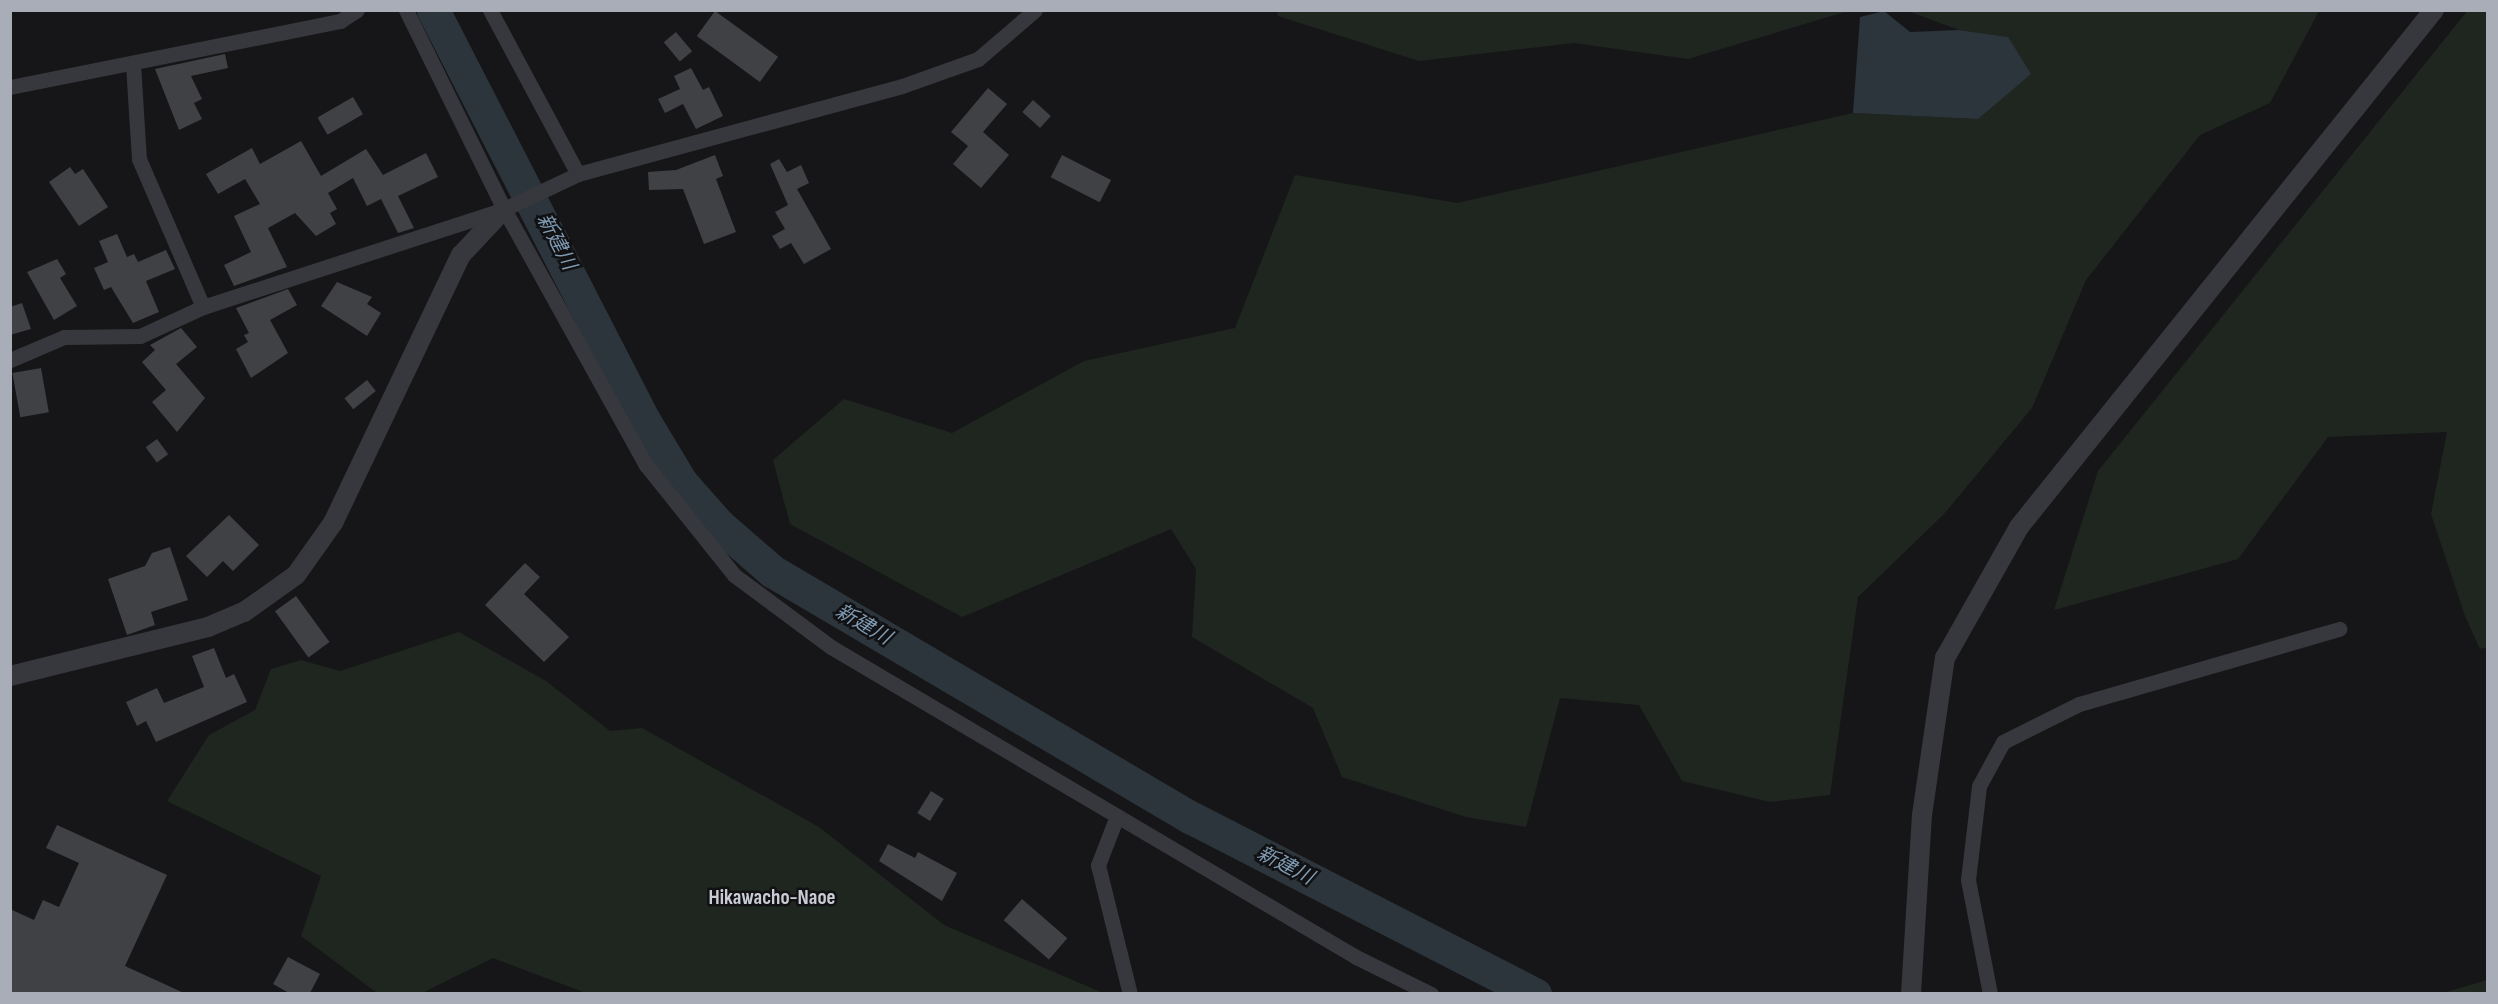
<!DOCTYPE html>
<html>
<head>
<meta charset="utf-8">
<style>
	body { margin:0 }
	#map { position:relative; width:2498px; height:1004px; overflow:hidden; background:#161618; font-family:"Sofia Sans Condensed","Noto Sans JP",sans-serif }
	div>[style] { position:absolute }
	.green>* { inset:0; background:#1e261f }
	.water>* { inset:0; background:#2c353c }
	.river>* { height:33px; margin:-16.5px; padding:0 16.5px; transform-origin:16.5px; border-radius:16.5px; background:#2c353c }
	.building>* { inset:0; background:#404145; transform-origin:0 0 }
	.minor>* { height:15px; margin:-7.5px; padding:0 7.5px; transform-origin:7.5px; border-radius:7.5px; background:#37383d }
	.tertiary>* { height:20px; margin:-10px; padding:0 10px; transform-origin:10px; border-radius:10px; background:#37383d }
	span { translate:-50% -50%; white-space:nowrap; text-align:center; line-height:1.15; -webkit-text-stroke:5px #111113; paint-order:stroke }
	.water-label { font-size:20px; color:#7f9bb3; font-style:italic }
	.quarter-label { font-size:21px; color:#c9ccd4; font-weight:700 }
	.frame { position:absolute; inset:0; border:12px solid #a8adb8; pointer-events:none }
</style>
</head>
<body>
<div id="map">
	<div class="green">
		<i style="clip-path:polygon(2468px 10px,2488px 11px,2487px 647px,2480px 649px,2465px 616px,2431px 514px,2447px 432px,2328px 437px,2238px 559px,2054px 610px,2098px 471px)"></i>
		<i style="clip-path:polygon(1277px 11px,1277px 10px,1848px 11px,1688px 59px,1574px 43px,1419px 61px,1278px 16px)"></i>
		<i style="clip-path:polygon(1908px 11px,2319px 11px,2270px 103px,2200px 135px,2086px 280px,2032px 408px,1944px 514px,1858px 597px,1830px 795px,1770px 802px,1682px 781px,1639px 705px,1560px 698px,1526px 827px,1466px 817px,1342px 777px,1313px 708px,1192px 637px,1196px 569px,1171px 529px,962px 617px,790px 524px,773px 460px,844px 399px,952px 433px,1084px 361px,1235px 328px,1295px 175px,1457px 203px,1853px 113px,1978px 119px,2008px 37px,1959px 30px)"></i>
		<i style="clip-path:polygon(459px 632px,546px 681px,610px 731px,642px 728px,819px 827px,944px 925px,1103px 993px,586px 993px,493px 958px,422px 993px,377px 993px,301px 936px,321px 876px,167px 801px,209px 735px,255px 710px,271px 669px,301px 660px,340px 671px)"></i>
		<i style="clip-path:polygon(2487px 980px,2487px 993px,2443px 993px)"></i>
	</div>
	<div class="water">
		<i style="clip-path:polygon(1884px 11px,1910px 32px,1959px 30px,2008px 37px,2031px 74px,1978px 119px,1853px 113px,1860px 17px)"></i>
	</div>
	<div class="river">
		<i style="left:433px;top:10px;width:463px;rotate:62.8deg"></i>
		<i style="left:645px;top:422px;width:70px;rotate:59deg"></i>
		<i style="left:681px;top:482px;width:56px;rotate:48.6deg"></i>
		<i style="left:718px;top:524px;width:72px;rotate:41deg"></i>
		<i style="left:772px;top:571px;width:487px;rotate:30.5deg"></i>
		<i style="left:1192px;top:818px;width:386px;rotate:27.2deg"></i>
	</div>
	<div class="building">
		<i style="left:715px;top:11px;width:78px;height:31px;rotate:36deg"></i>
		<i style="left:676px;top:32px;width:25px;height:16px;rotate:50deg"></i>
		<i style="clip-path:polygon(225px 54px,228px 68px,191px 76px,202px 99px,194px 103px,202px 119px,179px 130px,155px 69px)"></i>
		<i style="clip-path:polygon(691px 68px,703px 90px,709px 87px,723px 116px,696px 129px,683px 104px,665px 113px,658px 99px,680px 89px,674px 76px)"></i>
		<i style="clip-path:polygon(988px 88px,1007px 104px,983px 132px,1009px 155px,981px 188px,953px 164px,968px 146px,951px 132px)"></i>
		<i style="left:353px;top:97px;width:20px;height:41px;rotate:60deg"></i>
		<i style="left:1033px;top:100px;width:24px;height:16px;rotate:42deg"></i>
		<i style="clip-path:polygon(301px 141px,321px 176px,366px 149px,383px 175px,426px 153px,438px 177px,398px 196px,414px 228px,398px 233px,381px 199px,367px 206px,353px 178px,328px 193px,337px 209px,330px 213px,336px 224px,316px 236px,295px 213px,268px 228px,287px 267px,234px 286px,224px 265px,251px 252px,234px 216px,260px 204px,245px 179px,218px 194px,206px 174px,252px 148px,260px 164px)"></i>
		<i style="clip-path:polygon(715px 155px,723px 176px,716px 179px,736px 232px,704px 244px,683px 189px,649px 190px,648px 172px,676px 170px)"></i>
		<i style="left:1062px;top:155px;width:55px;height:25px;rotate:27deg"></i>
		<i style="clip-path:polygon(779px 159px,787px 172px,801px 165px,809px 183px,797px 189px,831px 249px,804px 264px,791px 243px,780px 249px,772px 236px,785px 229px,775px 212px,788px 205px,770px 164px)"></i>
		<i style="clip-path:polygon(70px 167px,75px 174px,83px 169px,108px 207px,79px 226px,49px 182px)"></i>
		<i style="clip-path:polygon(117px 234px,127px 257px,134px 254px,138px 262px,166px 250px,175px 269px,146px 281px,159px 312px,133px 323px,111px 287px,104px 290px,94px 268px,108px 262px,99px 241px)"></i>
		<i style="clip-path:polygon(57px 259px,66px 274px,60px 278px,77px 306px,54px 320px,27px 272px)"></i>
		<i style="clip-path:polygon(337px 282px,372px 297px,367px 304px,381px 313px,367px 336px,321px 306px)"></i>
		<i style="clip-path:polygon(288px 289px,297px 305px,270px 320px,288px 353px,251px 378px,236px 349px,248px 342px,244px 335px,249px 333px,236px 308px)"></i>
		<i style="clip-path:polygon(22px 303px,31px 329px,10px 335px,10px 307px)"></i>
		<i style="clip-path:polygon(181px 328px,197px 347px,176px 364px,205px 398px,177px 432px,152px 402px,166px 390px,142px 362px,155px 350px,150px 345px)"></i>
		<i style="left:41px;top:368px;width:45px;height:29px;rotate:80deg"></i>
		<i style="left:367px;top:380px;width:14px;height:29px;rotate:51deg"></i>
		<i style="left:157px;top:439px;width:19px;height:14px;rotate:54deg"></i>
		<i style="clip-path:polygon(229px 515px,259px 545px,233px 571px,223px 561px,207px 577px,186px 556px)"></i>
		<i style="clip-path:polygon(170px 547px,188px 600px,151px 612px,155px 625px,127px 635px,108px 579px,145px 566px,152px 553px)"></i>
		<i style="clip-path:polygon(525px 563px,540px 577px,524px 594px,569px 637px,544px 662px,485px 605px)"></i>
		<i style="left:296px;top:596px;width:57px;height:26px;rotate:54deg"></i>
		<i style="clip-path:polygon(214px 648px,226px 678px,234px 674px,247px 702px,156px 742px,146px 721px,137px 726px,126px 702px,157px 688px,164px 703px,204px 687px,192px 656px)"></i>
		<i style="left:931px;top:791px;width:15px;height:26px;rotate:32deg"></i>
		<i style="clip-path:polygon(57px 825px,167px 875px,125px 966px,184px 993px,10px 993px,10px 909px,34px 920px,43px 900px,59px 907px,79px 863px,46px 848px)"></i>
		<i style="clip-path:polygon(888px 844px,915px 858px,918px 852px,957px 873px,942px 901px,879px 861px)"></i>
		<i style="left:1022px;top:899px;width:60px;height:28px;rotate:41deg"></i>
		<i style="clip-path:polygon(288px 957px,320px 974px,310px 993px,289px 993px,273px 984px)"></i>
	</div>
	<div class="minor">
		<i style="left:406px;top:10px;width:222px;rotate:63.8deg"></i>
		<i style="left:504px;top:209px;width:293px;rotate:61deg"></i>
		<i style="left:646px;top:465px;width:141px;rotate:51.3deg"></i>
		<i style="left:734px;top:575px;width:121px;rotate:36.6deg"></i>
		<i style="left:831px;top:647px;width:610px;rotate:30.56deg"></i>
		<i style="left:1356px;top:957px;width:84px;rotate:26.3deg"></i>
		<i style="left:490px;top:10px;width:186px;rotate:61.8deg"></i>
		<i style="left:133px;top:64px;width:95px;rotate:86.4deg"></i>
		<i style="left:139px;top:159px;width:161px;rotate:66.6deg"></i>
		<i style="left:10px;top:87px;width:337px;rotate:-11.3deg"></i>
		<i style="left:340px;top:21px;width:20px;rotate:-33deg"></i>
		<i style="left:10px;top:360px;width:59px;rotate:-23.1deg"></i>
		<i style="left:64px;top:337px;width:76px;rotate:-0.8deg"></i>
		<i style="left:140px;top:336px;width:69px;rotate:-24.7deg"></i>
		<i style="left:203px;top:307px;width:317px;rotate:-18deg"></i>
		<i style="left:504px;top:209px;width:82px;rotate:-25.3deg"></i>
		<i style="left:578px;top:174px;width:336px;rotate:-15.2deg"></i>
		<i style="left:902px;top:86px;width:81px;rotate:-19.6deg"></i>
		<i style="left:978px;top:59px;width:75px;rotate:-40.7deg"></i>
		<i style="left:1117px;top:816px;width:53px;rotate:111.2deg"></i>
		<i style="left:1098px;top:865px;width:133px;rotate:76.1deg"></i>
		<i style="left:1990px;top:994px;width:116px;rotate:-100.9deg"></i>
		<i style="left:1968px;top:880px;width:95px;rotate:-83.3deg"></i>
		<i style="left:1979px;top:786px;width:50px;rotate:-61.4deg"></i>
		<i style="left:2003px;top:742px;width:85px;rotate:-26.6deg"></i>
		<i style="left:2079px;top:704px;width:271px;rotate:-16.1deg"></i>
	</div>
	<div class="tertiary">
		<i style="left:10px;top:676px;width:204px;rotate:-13.9deg"></i>
		<i style="left:208px;top:627px;width:39px;rotate:-23deg"></i>
		<i style="left:244px;top:612px;width:64px;rotate:-35.4deg"></i>
		<i style="left:296px;top:575px;width:64px;rotate:-54.6deg"></i>
		<i style="left:333px;top:523px;width:297px;rotate:-64.5deg"></i>
		<i style="left:461px;top:255px;width:63px;rotate:-46.9deg"></i>
		<i style="left:1911px;top:994px;width:179px;rotate:-86.5deg"></i>
		<i style="left:1922px;top:815px;width:159px;rotate:-81.7deg"></i>
		<i style="left:1945px;top:658px;width:150px;rotate:-60.5deg"></i>
		<i style="left:2019px;top:527px;width:663px;rotate:-51.25deg"></i>
	</div>
	<div class="water-label">
		<span style="left:556px;top:242px;rotate:62deg">新建川</span>
		<span style="left:863px;top:625px;rotate:30deg">新建川</span>
		<span style="left:1285px;top:866px;rotate:27deg">新建川</span>
	</div>
	<div class="quarter-label">
		<span style="left:772px;top:898px">Hikawacho-Naoe</span>
	</div>
	<div class="frame"></div>
</div>
</body>
</html>
